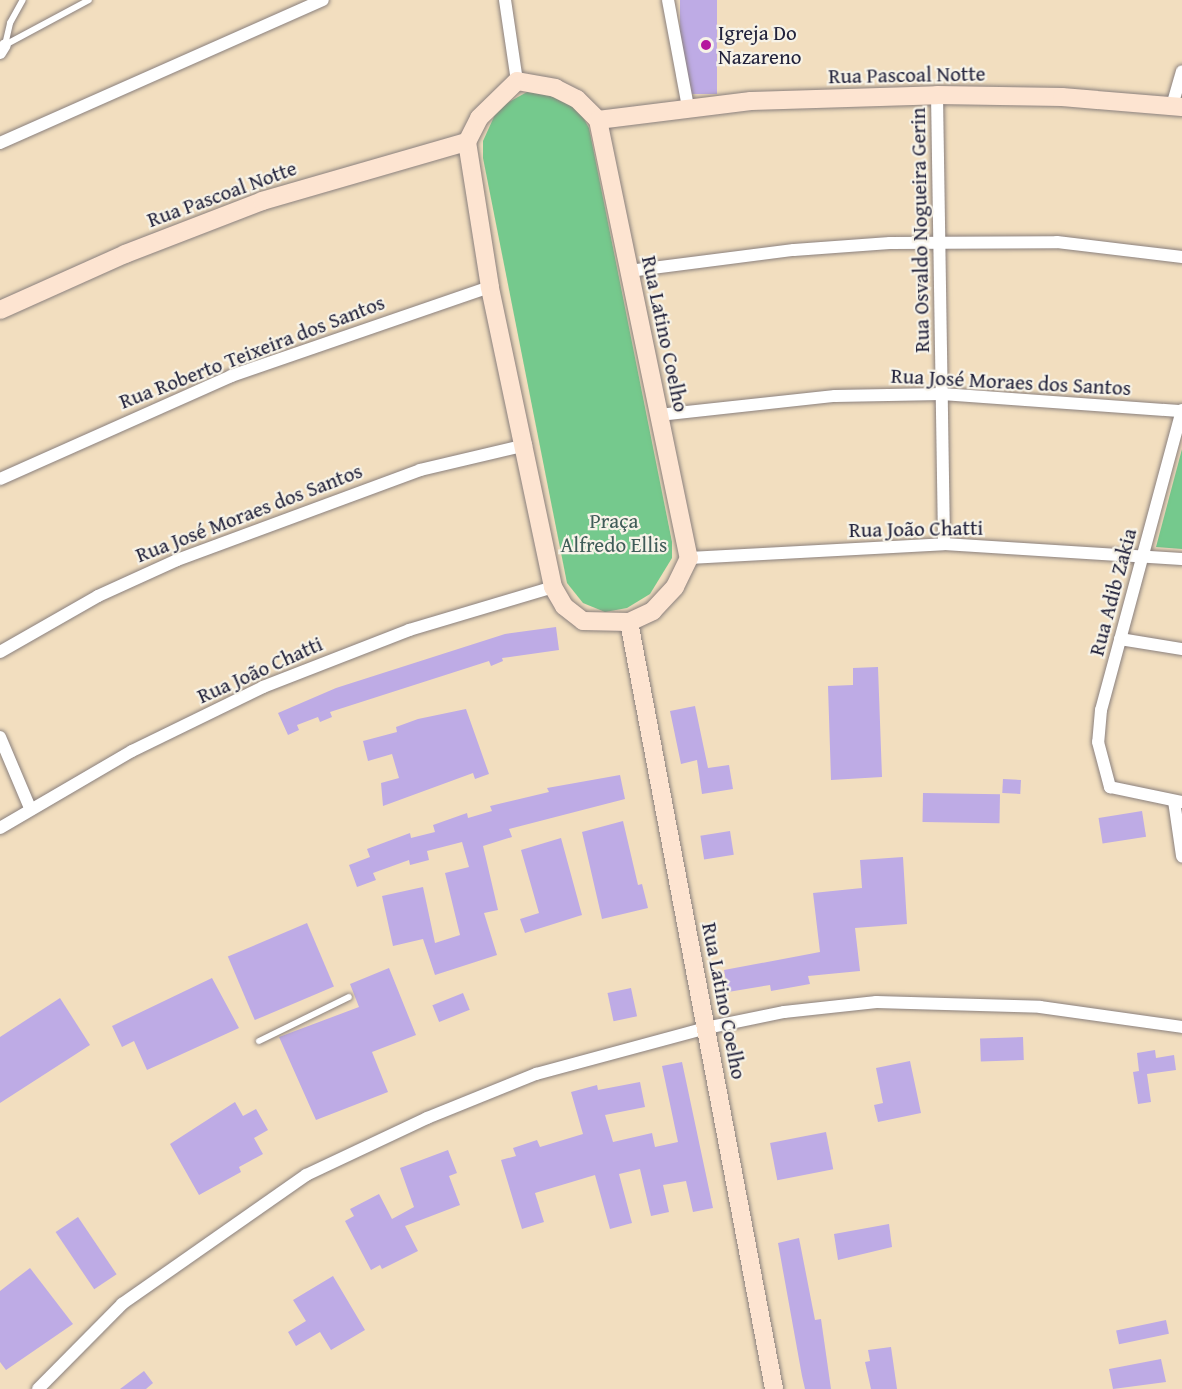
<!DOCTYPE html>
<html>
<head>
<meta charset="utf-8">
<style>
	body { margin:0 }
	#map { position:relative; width:1182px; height:1389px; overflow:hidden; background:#f2debf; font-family:"Gentium Book Plus",serif }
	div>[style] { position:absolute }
	.green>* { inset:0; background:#75c98d }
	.building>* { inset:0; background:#beabe5; transform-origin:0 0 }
	.roads { filter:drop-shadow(0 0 2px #8a807d) drop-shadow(0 0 2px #8a807d) }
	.lane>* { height:6px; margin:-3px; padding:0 3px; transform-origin:3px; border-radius:3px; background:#fff }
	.street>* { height:12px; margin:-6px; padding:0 6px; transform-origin:6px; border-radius:6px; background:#fff }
	.secondary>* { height:18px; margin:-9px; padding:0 9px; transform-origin:9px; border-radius:9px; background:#fde4d1 }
	.dots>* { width:16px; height:16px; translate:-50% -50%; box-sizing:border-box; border:3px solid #f7f3e8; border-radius:50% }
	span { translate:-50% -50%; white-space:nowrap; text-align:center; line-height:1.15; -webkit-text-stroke:4.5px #f7f3e8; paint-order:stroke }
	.poi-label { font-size:21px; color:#22223b }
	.left { translate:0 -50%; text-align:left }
	.street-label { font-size:21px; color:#22223b }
	.park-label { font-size:21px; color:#3f5c58 }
</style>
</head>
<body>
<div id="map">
	<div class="green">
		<i style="clip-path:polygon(544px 89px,579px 110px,589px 128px,672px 542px,672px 558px,650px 594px,627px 608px,605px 612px,583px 603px,567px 583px,483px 158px,483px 141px,498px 108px,527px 92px)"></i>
		<i style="clip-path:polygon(1182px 449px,1182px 549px,1156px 547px)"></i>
	</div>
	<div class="building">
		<i style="left:680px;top:0;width:37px;height:94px"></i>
		<i style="clip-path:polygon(556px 627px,559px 650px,502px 658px,503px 661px,491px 666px,489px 661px,330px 712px,332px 717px,320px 722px,318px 717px,297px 725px,299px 730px,288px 735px,278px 713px,336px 688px,505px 634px)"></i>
		<i style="clip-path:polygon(878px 667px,882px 777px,831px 780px,828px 686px,853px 685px,853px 668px)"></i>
		<i style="clip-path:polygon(695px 706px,708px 768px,729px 765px,733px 789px,702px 794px,697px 760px,681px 764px,670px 711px)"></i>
		<i style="clip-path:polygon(466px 709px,489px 774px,475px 779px,473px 773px,383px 806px,381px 783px,399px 778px,392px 754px,368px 761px,363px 741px,397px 732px,396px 727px,418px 719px)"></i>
		<i style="clip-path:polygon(620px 775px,625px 799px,509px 829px,512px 837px,483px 846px,498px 910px,484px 913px,497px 955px,435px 975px,423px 939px,393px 946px,382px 896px,423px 887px,435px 943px,460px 935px,445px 873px,469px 867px,462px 842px,427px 851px,429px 860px,410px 865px,409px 860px,373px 873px,376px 880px,357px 887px,349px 865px,370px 857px,367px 849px,410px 833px,411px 838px,435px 832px,433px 825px,467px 813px,468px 818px,492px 811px,490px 806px,549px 792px,547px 788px)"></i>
		<i style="left:1003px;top:779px;width:18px;height:14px;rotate:3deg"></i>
		<i style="left:923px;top:793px;width:77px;height:29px;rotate:1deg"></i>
		<i style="left:1142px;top:811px;width:26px;height:44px;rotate:81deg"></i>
		<i style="clip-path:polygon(623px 821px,638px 885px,642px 884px,648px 908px,602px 919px,582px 832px)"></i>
		<i style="left:730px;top:831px;width:24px;height:30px;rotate:81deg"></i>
		<i style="clip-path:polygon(561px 838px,582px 915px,525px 933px,520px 919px,539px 913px,521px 850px)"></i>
		<i style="clip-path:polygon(903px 857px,907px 924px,855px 928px,860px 971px,808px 976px,810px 984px,771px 991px,770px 985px,728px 992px,724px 970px,820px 952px,813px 893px,862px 888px,860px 860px)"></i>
		<i style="left:307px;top:923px;width:69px;height:86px;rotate:67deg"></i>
		<i style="clip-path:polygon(389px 968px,416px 1035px,372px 1052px,388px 1092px,316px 1120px,279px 1037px,359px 1007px,350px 984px)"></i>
		<i style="clip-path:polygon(212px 978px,239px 1028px,147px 1070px,134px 1041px,122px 1047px,112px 1026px)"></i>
		<i style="left:631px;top:988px;width:29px;height:24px;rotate:78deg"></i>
		<i style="left:463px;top:993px;width:18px;height:33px;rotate:68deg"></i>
		<i style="clip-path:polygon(60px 998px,90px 1045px,0 1103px,0 1037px)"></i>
		<i style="left:1023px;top:1037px;width:23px;height:43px;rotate:88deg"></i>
		<i style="clip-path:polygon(1155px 1050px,1156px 1058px,1174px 1055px,1176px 1070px,1147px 1074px,1151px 1102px,1138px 1104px,1133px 1072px,1139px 1071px,1137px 1053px)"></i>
		<i style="clip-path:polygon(910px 1061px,921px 1113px,878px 1122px,874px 1105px,883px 1103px,876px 1068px)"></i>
		<i style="clip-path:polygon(682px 1062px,713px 1208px,693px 1212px,686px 1181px,663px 1185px,669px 1212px,651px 1216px,640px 1169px,619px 1174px,632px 1223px,610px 1229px,595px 1175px,535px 1193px,544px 1222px,522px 1229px,501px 1160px,516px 1156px,513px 1148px,537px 1140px,540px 1147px,583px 1134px,571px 1092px,597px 1085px,598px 1090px,640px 1082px,645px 1107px,605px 1115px,613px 1142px,652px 1133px,655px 1147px,678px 1142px,662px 1066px)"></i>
		<i style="clip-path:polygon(235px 1102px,243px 1116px,256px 1109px,268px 1130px,254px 1138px,263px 1154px,239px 1167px,241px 1172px,199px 1195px,170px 1144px)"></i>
		<i style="left:826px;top:1132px;width:38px;height:57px;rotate:79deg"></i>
		<i style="clip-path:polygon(448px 1150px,457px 1173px,449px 1176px,460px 1205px,405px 1226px,418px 1251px,382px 1269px,380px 1265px,371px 1270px,345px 1221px,354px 1216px,350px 1209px,379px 1194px,392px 1219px,414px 1207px,400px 1168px)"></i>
		<i style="left:78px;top:1217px;width:69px;height:27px;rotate:56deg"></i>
		<i style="clip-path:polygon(889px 1224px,892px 1247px,838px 1260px,834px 1234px)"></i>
		<i style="clip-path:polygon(799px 1238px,815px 1320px,821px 1319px,831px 1389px,805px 1389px,802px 1376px,778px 1243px)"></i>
		<i style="clip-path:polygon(30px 1268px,73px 1324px,6px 1370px,0 1362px,0 1291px)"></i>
		<i style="clip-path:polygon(333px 1276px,365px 1330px,331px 1350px,320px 1332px,296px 1346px,288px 1332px,306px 1321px,293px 1300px)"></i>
		<i style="left:1166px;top:1320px;width:14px;height:51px;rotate:78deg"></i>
		<i style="clip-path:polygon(891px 1347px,897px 1389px,871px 1389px,865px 1362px,870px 1361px,868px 1350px)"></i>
		<i style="clip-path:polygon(1161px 1359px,1166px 1382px,1113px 1389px,1109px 1369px)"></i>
		<i style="clip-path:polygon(144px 1371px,153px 1383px,146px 1389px,120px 1389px)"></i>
	</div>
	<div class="roads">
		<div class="lane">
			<i style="left:5px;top:45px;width:95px;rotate:-28.2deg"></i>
			<i style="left:5px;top:45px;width:23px;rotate:-77deg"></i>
			<i style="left:10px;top:23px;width:26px;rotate:-61deg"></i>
			<i style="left:259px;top:1041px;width:100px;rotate:-26.1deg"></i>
		</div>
		<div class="street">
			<i style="left:505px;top:0;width:82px;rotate:81.6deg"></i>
			<i style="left:668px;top:0;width:109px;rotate:79.4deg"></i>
			<i style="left:0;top:53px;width:9px;rotate:-58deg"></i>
			<i style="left:937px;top:95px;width:449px;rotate:89.1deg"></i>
			<i style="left:1172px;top:106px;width:36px;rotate:-74deg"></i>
			<i style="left:0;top:143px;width:353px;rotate:-23.9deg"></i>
			<i style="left:629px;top:271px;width:166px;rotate:-7.3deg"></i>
			<i style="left:794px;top:250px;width:96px;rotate:-4.2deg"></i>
			<i style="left:890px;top:243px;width:167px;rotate:-0.3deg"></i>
			<i style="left:1057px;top:242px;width:126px;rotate:6.8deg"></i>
			<i style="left:1182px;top:410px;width:311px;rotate:105.1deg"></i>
			<i style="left:1101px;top:710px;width:32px;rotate:95deg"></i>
			<i style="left:1098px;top:742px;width:47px;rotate:75.1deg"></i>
			<i style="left:1110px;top:787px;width:74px;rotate:11.8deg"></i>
			<i style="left:659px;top:415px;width:177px;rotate:-6.2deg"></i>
			<i style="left:835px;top:396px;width:107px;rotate:-1.1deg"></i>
			<i style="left:942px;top:394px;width:241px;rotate:4.1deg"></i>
			<i style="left:0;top:479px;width:253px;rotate:-24deg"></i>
			<i style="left:231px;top:376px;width:274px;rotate:-19deg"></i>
			<i style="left:689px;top:558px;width:255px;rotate:-3.1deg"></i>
			<i style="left:944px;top:544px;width:238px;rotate:3.6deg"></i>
			<i style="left:1120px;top:639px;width:63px;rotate:9.2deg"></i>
			<i style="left:0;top:652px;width:113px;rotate:-29.7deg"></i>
			<i style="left:98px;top:596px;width:87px;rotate:-24.5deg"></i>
			<i style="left:177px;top:560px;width:259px;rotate:-20.3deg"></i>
			<i style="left:420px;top:470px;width:109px;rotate:-13.3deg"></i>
			<i style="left:0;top:737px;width:77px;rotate:67.1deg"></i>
			<i style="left:1174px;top:801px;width:56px;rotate:81.7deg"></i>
			<i style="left:0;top:828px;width:153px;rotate:-30.3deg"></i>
			<i style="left:132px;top:751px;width:146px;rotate:-26deg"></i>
			<i style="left:263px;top:687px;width:157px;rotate:-21.3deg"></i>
			<i style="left:409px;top:630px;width:150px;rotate:-16.6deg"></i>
			<i style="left:38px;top:1389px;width:120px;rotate:-45.3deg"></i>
			<i style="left:122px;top:1304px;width:225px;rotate:-35deg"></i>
			<i style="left:306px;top:1175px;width:134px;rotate:-25.2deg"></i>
			<i style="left:427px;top:1118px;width:118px;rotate:-22deg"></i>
			<i style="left:536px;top:1074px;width:176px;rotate:-15.1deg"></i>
			<i style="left:706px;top:1028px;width:80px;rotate:-11.6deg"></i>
			<i style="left:784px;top:1012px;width:93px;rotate:-6.2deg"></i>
			<i style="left:876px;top:1002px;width:164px;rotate:1.7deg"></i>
			<i style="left:1040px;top:1007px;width:143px;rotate:8deg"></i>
		</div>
		<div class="secondary">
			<i style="left:517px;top:81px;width:39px;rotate:10deg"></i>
			<i style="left:555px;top:88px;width:25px;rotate:27deg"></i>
			<i style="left:577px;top:99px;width:30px;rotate:45deg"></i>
			<i style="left:598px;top:120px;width:447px;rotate:78.3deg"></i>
			<i style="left:689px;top:558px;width:32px;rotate:116deg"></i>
			<i style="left:675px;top:587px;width:33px;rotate:133deg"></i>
			<i style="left:653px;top:611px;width:26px;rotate:155deg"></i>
			<i style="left:629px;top:622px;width:46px;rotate:-178.8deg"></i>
			<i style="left:583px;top:621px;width:24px;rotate:-142deg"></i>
			<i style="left:564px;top:606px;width:22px;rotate:-120deg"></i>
			<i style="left:553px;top:587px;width:307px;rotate:-101.9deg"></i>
			<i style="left:490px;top:287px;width:147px;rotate:-99deg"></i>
			<i style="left:467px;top:142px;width:27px;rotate:-63deg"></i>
			<i style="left:479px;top:118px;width:53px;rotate:-44.2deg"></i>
			<i style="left:598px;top:120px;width:154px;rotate:-7.1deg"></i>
			<i style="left:751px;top:101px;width:186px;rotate:-1.8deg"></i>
			<i style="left:937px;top:95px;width:125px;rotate:0.9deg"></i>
			<i style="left:1062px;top:97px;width:120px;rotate:4.8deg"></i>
			<i style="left:0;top:310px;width:137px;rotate:-24.1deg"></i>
			<i style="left:125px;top:254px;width:147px;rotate:-21.1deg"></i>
			<i style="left:262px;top:201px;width:213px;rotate:-16.1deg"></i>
			<i style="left:629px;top:622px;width:781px;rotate:79.29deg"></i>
		</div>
	</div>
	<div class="dots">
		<i style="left:706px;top:45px;background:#b5179e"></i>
	</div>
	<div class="poi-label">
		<span class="left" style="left:718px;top:45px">Igreja Do<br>Nazareno</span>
	</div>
	<div class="street-label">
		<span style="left:907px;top:75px;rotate:-1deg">Rua Pascoal Notte</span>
		<span style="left:222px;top:194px;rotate:-20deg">Rua Pascoal Notte</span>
		<span style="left:920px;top:230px;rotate:-91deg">Rua Osvaldo Nogueira Gerin</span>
		<span style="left:665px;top:334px;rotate:78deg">Rua Latino Coelho</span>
		<span style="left:252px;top:352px;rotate:-21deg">Rua Roberto Teixeira dos Santos</span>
		<span style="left:1011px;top:382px;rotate:3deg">Rua José Moraes dos Santos</span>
		<span style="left:249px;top:513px;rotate:-21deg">Rua José Moraes dos Santos</span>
		<span style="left:916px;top:529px;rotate:-1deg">Rua João Chatti</span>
		<span style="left:1113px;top:592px;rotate:-75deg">Rua Adib Zakia</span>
		<span style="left:260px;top:670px;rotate:-24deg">Rua João Chatti</span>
		<span style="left:724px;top:1001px;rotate:79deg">Rua Latino Coelho</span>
	</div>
	<div class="park-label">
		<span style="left:614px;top:533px">Praça<br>Alfredo Ellis</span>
	</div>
</div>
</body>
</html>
